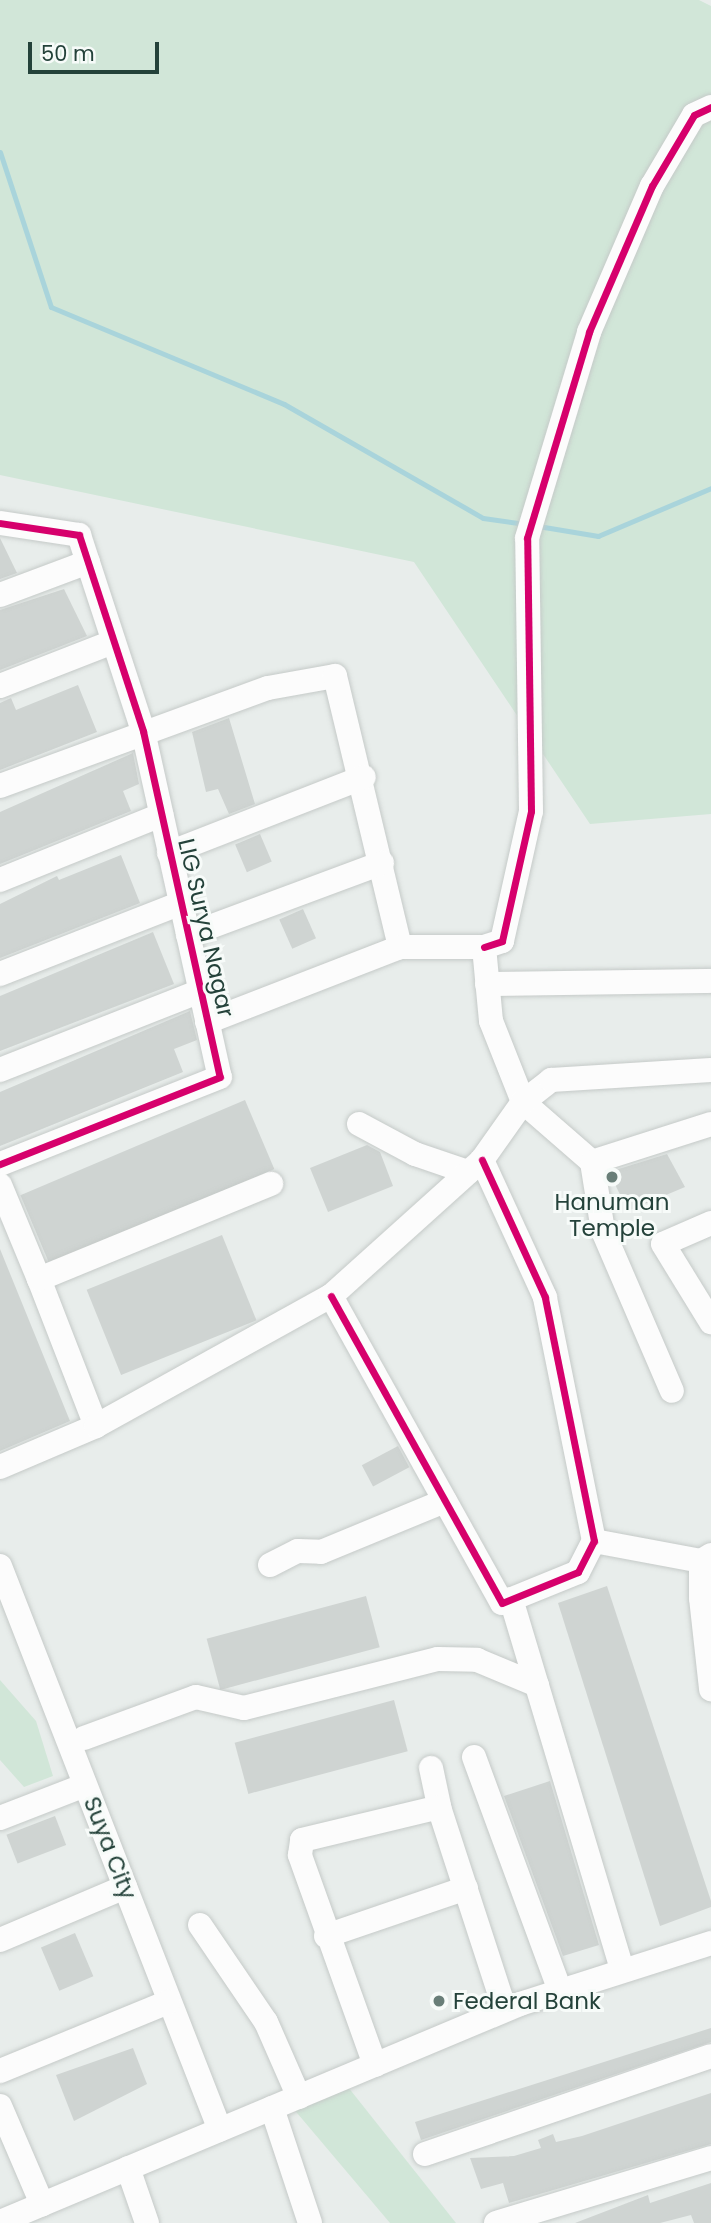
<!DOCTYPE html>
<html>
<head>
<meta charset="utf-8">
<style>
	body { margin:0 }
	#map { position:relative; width:711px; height:2223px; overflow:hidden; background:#e8edeb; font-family:Poppins,sans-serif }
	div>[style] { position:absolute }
	.green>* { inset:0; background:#d1e6d8 }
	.stream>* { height:5px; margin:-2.5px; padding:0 2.5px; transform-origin:2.5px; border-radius:2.5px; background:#a9d4db }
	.building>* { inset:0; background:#cfd4d2; transform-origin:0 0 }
	.roads { filter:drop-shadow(0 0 2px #c5cac8) drop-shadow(0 0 2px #c5cac8) }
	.minor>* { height:24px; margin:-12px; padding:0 12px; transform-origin:12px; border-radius:12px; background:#fcfcfc }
	.cycleway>* { height:7px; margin:-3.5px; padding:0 3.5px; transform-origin:3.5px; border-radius:3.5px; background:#d6006c }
	.dots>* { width:19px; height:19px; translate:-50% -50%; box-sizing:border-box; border:4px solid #f7fbf9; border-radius:50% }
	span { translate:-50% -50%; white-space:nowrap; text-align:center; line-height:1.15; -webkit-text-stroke:6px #f7fbf9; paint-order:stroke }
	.street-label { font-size:23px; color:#24423a }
	.poi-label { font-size:23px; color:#24423a }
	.left { translate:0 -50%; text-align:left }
	.scale { position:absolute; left:28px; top:42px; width:131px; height:32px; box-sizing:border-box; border:4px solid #24423a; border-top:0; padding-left:9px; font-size:21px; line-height:24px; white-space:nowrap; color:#24423a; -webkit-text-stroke:5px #f7fbf9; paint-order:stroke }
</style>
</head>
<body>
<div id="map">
	<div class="green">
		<i style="clip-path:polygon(0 0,699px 0,711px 6px,711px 814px,590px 824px,414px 562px,0 475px)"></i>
		<i style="clip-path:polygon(0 1680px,36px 1721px,53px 1776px,24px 1787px,0 1760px)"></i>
		<i style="clip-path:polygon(348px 2087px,456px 2223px,390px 2223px,292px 2107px)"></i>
	</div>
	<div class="stream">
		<i style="left:0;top:152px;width:163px;rotate:71.8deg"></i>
		<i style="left:51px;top:307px;width:252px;rotate:22.6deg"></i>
		<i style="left:284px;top:404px;width:229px;rotate:29.8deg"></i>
		<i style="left:483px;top:518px;width:42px;rotate:8.1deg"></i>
		<i style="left:538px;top:526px;width:61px;rotate:9.5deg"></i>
		<i style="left:598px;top:536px;width:123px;rotate:-23deg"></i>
	</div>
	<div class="building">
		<i style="clip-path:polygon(0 538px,17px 573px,0 579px)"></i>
		<i style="clip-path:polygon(64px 589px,87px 636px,0 670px,0 610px)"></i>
		<i style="clip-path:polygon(78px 685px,97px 732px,0 770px,0 703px,11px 698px,16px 710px)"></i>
		<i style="clip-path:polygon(229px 718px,255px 804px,229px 814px,218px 789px,206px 792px,192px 732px)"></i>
		<i style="clip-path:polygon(133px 753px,139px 784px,123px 791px,131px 811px,0 864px,0 812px)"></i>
		<i style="left:260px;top:834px;width:30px;height:27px;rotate:67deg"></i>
		<i style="clip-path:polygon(121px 855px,140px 903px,0 958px,0 904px,57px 876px,59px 880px)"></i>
		<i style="left:303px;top:909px;width:32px;height:26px;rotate:66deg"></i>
		<i style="clip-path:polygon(153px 932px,174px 984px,0 1051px,0 996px)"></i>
		<i style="clip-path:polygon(190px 1011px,197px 1040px,174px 1049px,183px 1072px,0 1146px,0 1092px)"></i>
		<i style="left:245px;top:1100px;width:75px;height:244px;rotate:67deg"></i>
		<i style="clip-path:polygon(367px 1145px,380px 1152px,393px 1186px,328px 1212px,310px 1168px)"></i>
		<i style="clip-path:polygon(667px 1154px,685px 1187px,628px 1211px,609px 1172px)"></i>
		<i style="left:222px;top:1235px;width:92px;height:146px;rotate:68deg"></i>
		<i style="clip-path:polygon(0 1249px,70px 1421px,0 1451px)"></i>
		<i style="left:398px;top:1446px;width:24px;height:41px;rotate:62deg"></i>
		<i style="clip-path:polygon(607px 1586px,711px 1901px,711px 1907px,660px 1926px,558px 1603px)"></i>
		<i style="left:366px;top:1596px;width:53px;height:165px;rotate:75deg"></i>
		<i style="left:394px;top:1700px;width:53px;height:165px;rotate:75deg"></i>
		<i style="clip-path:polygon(550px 1781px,599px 1945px,563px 1956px,504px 1796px)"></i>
		<i style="left:55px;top:1816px;width:31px;height:52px;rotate:69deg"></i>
		<i style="left:75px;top:1933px;width:47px;height:37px;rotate:67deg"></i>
		<i style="clip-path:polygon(711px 2028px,711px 2042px,421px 2140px,415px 2122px)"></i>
		<i style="clip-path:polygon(133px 2048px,147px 2084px,74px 2121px,56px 2075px)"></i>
		<i style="clip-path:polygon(711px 2093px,711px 2144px,509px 2203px,503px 2183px,481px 2189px,470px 2158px,514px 2156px,541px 2148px,538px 2140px,553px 2134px,556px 2142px,582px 2136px)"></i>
		<i style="clip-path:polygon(711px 2183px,711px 2223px,694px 2223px,691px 2215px,660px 2223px,575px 2223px,648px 2195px,650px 2203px)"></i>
	</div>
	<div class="roads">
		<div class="minor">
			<i style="left:0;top:523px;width:80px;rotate:8.6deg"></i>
			<i style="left:79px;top:535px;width:206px;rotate:71.9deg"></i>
			<i style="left:143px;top:731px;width:354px;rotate:77.5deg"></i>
			<i style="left:220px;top:1077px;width:237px;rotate:158.4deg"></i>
			<i style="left:0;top:595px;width:94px;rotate:-20.6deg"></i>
			<i style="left:0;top:686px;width:121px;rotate:-21.3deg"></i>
			<i style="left:0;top:786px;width:285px;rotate:-20.1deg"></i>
			<i style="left:268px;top:688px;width:68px;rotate:-10.2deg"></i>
			<i style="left:335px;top:676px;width:279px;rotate:76.5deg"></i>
			<i style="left:169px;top:853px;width:209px;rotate:-21.3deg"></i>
			<i style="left:0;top:880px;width:174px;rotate:-22deg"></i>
			<i style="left:188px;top:935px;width:207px;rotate:-20.4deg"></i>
			<i style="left:484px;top:947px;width:19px;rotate:-18deg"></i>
			<i style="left:502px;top:941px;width:133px;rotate:-77.4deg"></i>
			<i style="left:531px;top:811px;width:273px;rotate:-90.8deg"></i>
			<i style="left:527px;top:538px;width:215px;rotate:-73.2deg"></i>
			<i style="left:589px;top:332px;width:159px;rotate:-66.7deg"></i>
			<i style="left:652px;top:186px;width:82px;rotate:-59.4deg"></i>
			<i style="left:694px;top:115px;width:19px;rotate:-25deg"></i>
			<i style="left:0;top:974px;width:194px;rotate:-21.4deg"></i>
			<i style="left:487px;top:984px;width:224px;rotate:-0.8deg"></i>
			<i style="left:207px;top:1022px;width:207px;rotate:-21.2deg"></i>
			<i style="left:400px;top:947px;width:84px"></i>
			<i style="left:484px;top:947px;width:74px;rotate:84.6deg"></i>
			<i style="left:491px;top:1021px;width:87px;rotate:68.4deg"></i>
			<i style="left:523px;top:1102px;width:91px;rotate:41deg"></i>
			<i style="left:592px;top:1162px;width:125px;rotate:-17.7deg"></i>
			<i style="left:0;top:1070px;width:216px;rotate:-21.5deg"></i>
			<i style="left:359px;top:1124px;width:64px;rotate:28.2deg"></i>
			<i style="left:415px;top:1154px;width:56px;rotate:18.8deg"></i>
			<i style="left:592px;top:1162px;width:70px;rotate:80.9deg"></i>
			<i style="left:603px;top:1231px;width:174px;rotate:66.7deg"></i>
			<i style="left:0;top:1185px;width:102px;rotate:67.5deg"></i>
			<i style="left:711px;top:1223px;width:52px;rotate:156.4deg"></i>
			<i style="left:663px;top:1244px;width:92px;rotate:58.4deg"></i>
			<i style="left:331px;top:1296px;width:351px;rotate:60.9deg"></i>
			<i style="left:502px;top:1603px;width:82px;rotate:-22.2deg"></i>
			<i style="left:578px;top:1572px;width:35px;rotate:-63deg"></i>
			<i style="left:594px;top:1541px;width:249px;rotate:-101.4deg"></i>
			<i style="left:545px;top:1297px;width:151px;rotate:-114.7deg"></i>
			<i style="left:96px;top:1426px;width:158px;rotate:-111.2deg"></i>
			<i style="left:39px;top:1279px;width:251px;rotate:-22.3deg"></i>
			<i style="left:0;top:1467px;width:104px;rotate:-23.1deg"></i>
			<i style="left:96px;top:1426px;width:269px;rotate:-29deg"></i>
			<i style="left:331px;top:1296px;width:203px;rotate:-42deg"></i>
			<i style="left:482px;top:1160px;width:71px;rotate:-54.7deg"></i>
			<i style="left:523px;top:1102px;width:36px;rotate:-38deg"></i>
			<i style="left:551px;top:1080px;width:160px;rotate:-3.6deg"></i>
			<i style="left:594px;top:1541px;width:109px;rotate:10.6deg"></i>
			<i style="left:711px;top:1555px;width:12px;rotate:149deg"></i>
			<i style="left:701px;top:1561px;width:37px;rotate:90deg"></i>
			<i style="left:701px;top:1598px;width:92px;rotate:83.7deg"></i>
			<i style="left:270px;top:1565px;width:31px;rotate:-27deg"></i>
			<i style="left:298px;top:1551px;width:23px;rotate:2deg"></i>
			<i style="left:321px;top:1552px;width:134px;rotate:-22.4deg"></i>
			<i style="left:0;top:1566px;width:605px;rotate:68.69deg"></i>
			<i style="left:511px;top:1599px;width:387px;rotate:73.3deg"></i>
			<i style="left:84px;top:1738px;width:119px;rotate:-20.1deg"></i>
			<i style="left:196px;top:1697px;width:49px;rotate:12.9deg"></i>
			<i style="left:244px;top:1708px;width:200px;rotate:-14.2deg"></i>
			<i style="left:438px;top:1659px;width:39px;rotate:1deg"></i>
			<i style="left:477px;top:1660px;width:65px;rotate:22.6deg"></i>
			<i style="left:474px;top:1757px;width:252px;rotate:69.8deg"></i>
			<i style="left:431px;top:1768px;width:40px;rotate:78deg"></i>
			<i style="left:0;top:1818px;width:91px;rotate:-21.2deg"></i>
			<i style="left:200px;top:1925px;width:117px;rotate:55.8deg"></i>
			<i style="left:266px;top:2022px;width:82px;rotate:66.3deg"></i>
			<i style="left:326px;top:1936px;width:148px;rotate:-18.9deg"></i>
			<i style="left:0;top:1940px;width:136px;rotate:-23deg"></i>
			<i style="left:375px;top:2065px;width:223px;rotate:-109.7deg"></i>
			<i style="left:300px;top:1855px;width:15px;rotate:-82deg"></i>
			<i style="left:302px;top:1840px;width:141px;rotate:-13.5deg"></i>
			<i style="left:439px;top:1807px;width:213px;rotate:72deg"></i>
			<i style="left:0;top:2071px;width:182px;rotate:-22.3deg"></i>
			<i style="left:0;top:2106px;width:107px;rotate:66.8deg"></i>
			<i style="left:272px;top:2108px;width:121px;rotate:71.7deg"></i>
			<i style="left:425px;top:2154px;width:302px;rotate:-18.9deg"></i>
			<i style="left:128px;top:2168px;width:58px;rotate:70.9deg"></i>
			<i style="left:0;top:2222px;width:564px;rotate:-22.74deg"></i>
			<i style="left:520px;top:2004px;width:201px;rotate:-17.7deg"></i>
			<i style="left:496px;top:2223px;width:225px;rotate:-16.8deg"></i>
		</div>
	</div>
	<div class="cycleway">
		<i style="left:0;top:523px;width:80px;rotate:8.6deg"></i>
		<i style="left:79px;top:535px;width:206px;rotate:71.9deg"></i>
		<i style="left:143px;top:731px;width:354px;rotate:77.5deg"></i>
		<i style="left:220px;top:1077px;width:237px;rotate:158.4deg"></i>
		<i style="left:484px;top:947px;width:19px;rotate:-18deg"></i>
		<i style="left:502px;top:941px;width:133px;rotate:-77.4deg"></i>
		<i style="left:531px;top:811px;width:273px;rotate:-90.8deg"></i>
		<i style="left:527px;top:538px;width:215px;rotate:-73.2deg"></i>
		<i style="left:589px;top:332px;width:159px;rotate:-66.7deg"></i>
		<i style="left:652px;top:186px;width:82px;rotate:-59.4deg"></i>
		<i style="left:694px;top:115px;width:19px;rotate:-25deg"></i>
		<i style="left:331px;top:1296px;width:351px;rotate:60.9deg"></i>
		<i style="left:502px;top:1603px;width:82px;rotate:-22.2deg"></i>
		<i style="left:578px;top:1572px;width:35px;rotate:-63deg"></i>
		<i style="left:594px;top:1541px;width:249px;rotate:-101.4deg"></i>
		<i style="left:545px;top:1297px;width:151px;rotate:-114.7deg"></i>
	</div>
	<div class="dots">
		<i style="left:612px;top:1177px;background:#697e78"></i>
		<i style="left:439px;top:2001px;background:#697e78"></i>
	</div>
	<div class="street-label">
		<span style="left:206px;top:928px;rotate:77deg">LIG Surya Nagar</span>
		<span style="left:110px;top:1848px;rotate:69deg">Suya City</span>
	</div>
	<div class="poi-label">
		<span style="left:612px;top:1215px">Hanuman<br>Temple</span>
		<span class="left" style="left:453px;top:2001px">Federal Bank</span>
	</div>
	<div class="scale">50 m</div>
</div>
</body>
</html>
